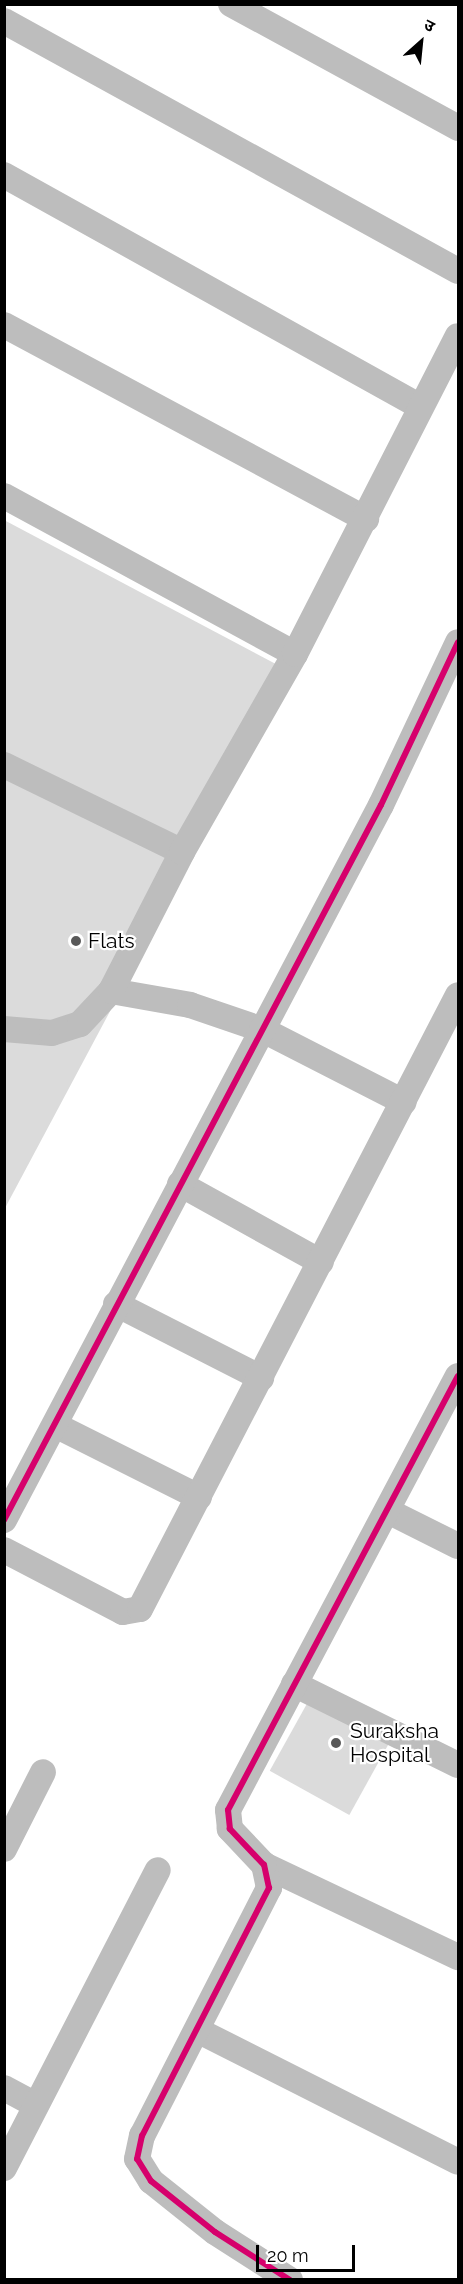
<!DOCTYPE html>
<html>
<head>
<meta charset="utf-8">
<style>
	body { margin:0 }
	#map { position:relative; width:463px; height:2284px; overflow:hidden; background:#fff; font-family:Raleway,"Noto Sans Devanagari",sans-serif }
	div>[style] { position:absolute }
	.building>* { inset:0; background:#dbdbdb; transform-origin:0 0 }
	.street>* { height:26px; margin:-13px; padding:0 13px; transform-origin:13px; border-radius:13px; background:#bdbdbd }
	.cycleway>* { height:6px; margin:-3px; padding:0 3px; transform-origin:3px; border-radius:3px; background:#d6006c }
	.dots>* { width:16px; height:16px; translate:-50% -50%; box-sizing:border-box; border:3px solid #fff; border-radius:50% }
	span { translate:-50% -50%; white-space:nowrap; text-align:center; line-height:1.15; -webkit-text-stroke:4.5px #fff; paint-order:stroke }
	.poi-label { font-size:21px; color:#000 }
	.left { translate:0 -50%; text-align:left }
	.frame { position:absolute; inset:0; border:6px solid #000; pointer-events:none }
	.north { position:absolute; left:391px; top:12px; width:60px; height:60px; -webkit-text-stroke:4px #fff; paint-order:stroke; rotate:27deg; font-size:16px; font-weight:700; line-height:24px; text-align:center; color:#000 }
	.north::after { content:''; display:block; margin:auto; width:21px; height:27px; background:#000; clip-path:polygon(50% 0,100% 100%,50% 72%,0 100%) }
	.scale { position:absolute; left:256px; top:2245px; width:99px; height:27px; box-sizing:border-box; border:3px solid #000; border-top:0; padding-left:8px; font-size:18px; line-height:21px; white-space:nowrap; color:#000; -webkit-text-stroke:4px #fff; paint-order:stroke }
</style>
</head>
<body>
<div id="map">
	<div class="building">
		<i style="clip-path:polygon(4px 520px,291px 672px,4px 1210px)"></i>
		<i style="left:309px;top:1700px;width:91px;height:81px;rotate:29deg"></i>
	</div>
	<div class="street">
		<i style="left:231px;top:4px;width:259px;rotate:28.6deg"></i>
		<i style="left:4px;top:21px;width:518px;rotate:28.84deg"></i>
		<i style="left:4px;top:175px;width:475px;rotate:29.1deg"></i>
		<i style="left:4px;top:325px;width:411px;rotate:28.2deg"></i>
		<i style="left:4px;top:496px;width:331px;rotate:28.5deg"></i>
		<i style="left:4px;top:765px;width:198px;rotate:26deg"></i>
		<i style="left:111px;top:991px;width:80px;rotate:10deg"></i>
		<i style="left:190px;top:1005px;width:77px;rotate:18.9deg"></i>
		<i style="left:263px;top:1030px;width:158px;rotate:27.1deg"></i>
		<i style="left:4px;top:1029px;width:48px;rotate:4.8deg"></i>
		<i style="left:52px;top:1033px;width:29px;rotate:-18deg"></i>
		<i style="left:80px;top:1024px;width:45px;rotate:-46.8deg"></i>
		<i style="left:111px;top:991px;width:156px;rotate:-62.9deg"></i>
		<i style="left:182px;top:852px;width:228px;rotate:-60.3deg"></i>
		<i style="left:295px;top:654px;width:357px;rotate:-62.9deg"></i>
		<i style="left:180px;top:1184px;width:161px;rotate:29deg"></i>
		<i style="left:116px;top:1304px;width:163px;rotate:27deg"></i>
		<i style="left:55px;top:1425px;width:161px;rotate:26.6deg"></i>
		<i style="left:390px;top:1512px;width:76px;rotate:26.6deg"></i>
		<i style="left:4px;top:1520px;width:808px;rotate:-62.2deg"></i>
		<i style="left:381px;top:805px;width:180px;rotate:-64.7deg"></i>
		<i style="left:4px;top:1550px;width:134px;rotate:27.5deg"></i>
		<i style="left:123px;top:1612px;width:17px;rotate:-10deg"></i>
		<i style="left:140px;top:1609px;width:691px;rotate:-62.62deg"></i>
		<i style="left:294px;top:1684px;width:183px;rotate:26.3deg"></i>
		<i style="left:4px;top:1849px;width:86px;rotate:-63.1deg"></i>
		<i style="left:264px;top:1865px;width:215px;rotate:25.4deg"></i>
		<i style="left:197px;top:2030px;width:292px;rotate:26.8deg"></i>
		<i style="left:4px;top:2088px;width:36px;rotate:28deg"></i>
		<i style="left:4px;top:2168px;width:335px;rotate:-62.7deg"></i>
		<i style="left:290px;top:2280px;width:89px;rotate:-147.4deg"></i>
		<i style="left:215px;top:2232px;width:82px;rotate:-141.4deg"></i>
		<i style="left:151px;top:2181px;width:26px;rotate:-122deg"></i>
		<i style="left:137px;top:2159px;width:24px;rotate:-78deg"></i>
		<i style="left:142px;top:2136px;width:279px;rotate:-62.9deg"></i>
		<i style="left:269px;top:1888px;width:24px;rotate:-102deg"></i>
		<i style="left:264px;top:1865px;width:50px;rotate:-133.4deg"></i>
		<i style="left:230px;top:1829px;width:19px;rotate:-96deg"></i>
		<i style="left:228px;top:1810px;width:491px;rotate:-62.1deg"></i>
	</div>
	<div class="cycleway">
		<i style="left:4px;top:1520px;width:808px;rotate:-62.2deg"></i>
		<i style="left:381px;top:805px;width:180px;rotate:-64.7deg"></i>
		<i style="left:290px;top:2280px;width:89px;rotate:-147.4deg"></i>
		<i style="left:215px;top:2232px;width:82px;rotate:-141.4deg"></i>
		<i style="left:151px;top:2181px;width:26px;rotate:-122deg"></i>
		<i style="left:137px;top:2159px;width:24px;rotate:-78deg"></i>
		<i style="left:142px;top:2136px;width:279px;rotate:-62.9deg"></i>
		<i style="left:269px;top:1888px;width:24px;rotate:-102deg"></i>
		<i style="left:264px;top:1865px;width:50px;rotate:-133.4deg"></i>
		<i style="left:230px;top:1829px;width:19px;rotate:-96deg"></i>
		<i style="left:228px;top:1810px;width:491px;rotate:-62.1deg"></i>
	</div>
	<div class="dots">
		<i style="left:76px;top:941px;background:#595959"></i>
		<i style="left:336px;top:1743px;background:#595959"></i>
	</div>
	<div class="poi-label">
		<span class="left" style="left:88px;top:941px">Flats</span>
		<span class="left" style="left:350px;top:1743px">Suraksha<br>Hospital</span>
	</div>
	<div class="frame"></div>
	<div class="north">उ</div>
	<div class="scale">20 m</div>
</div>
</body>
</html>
